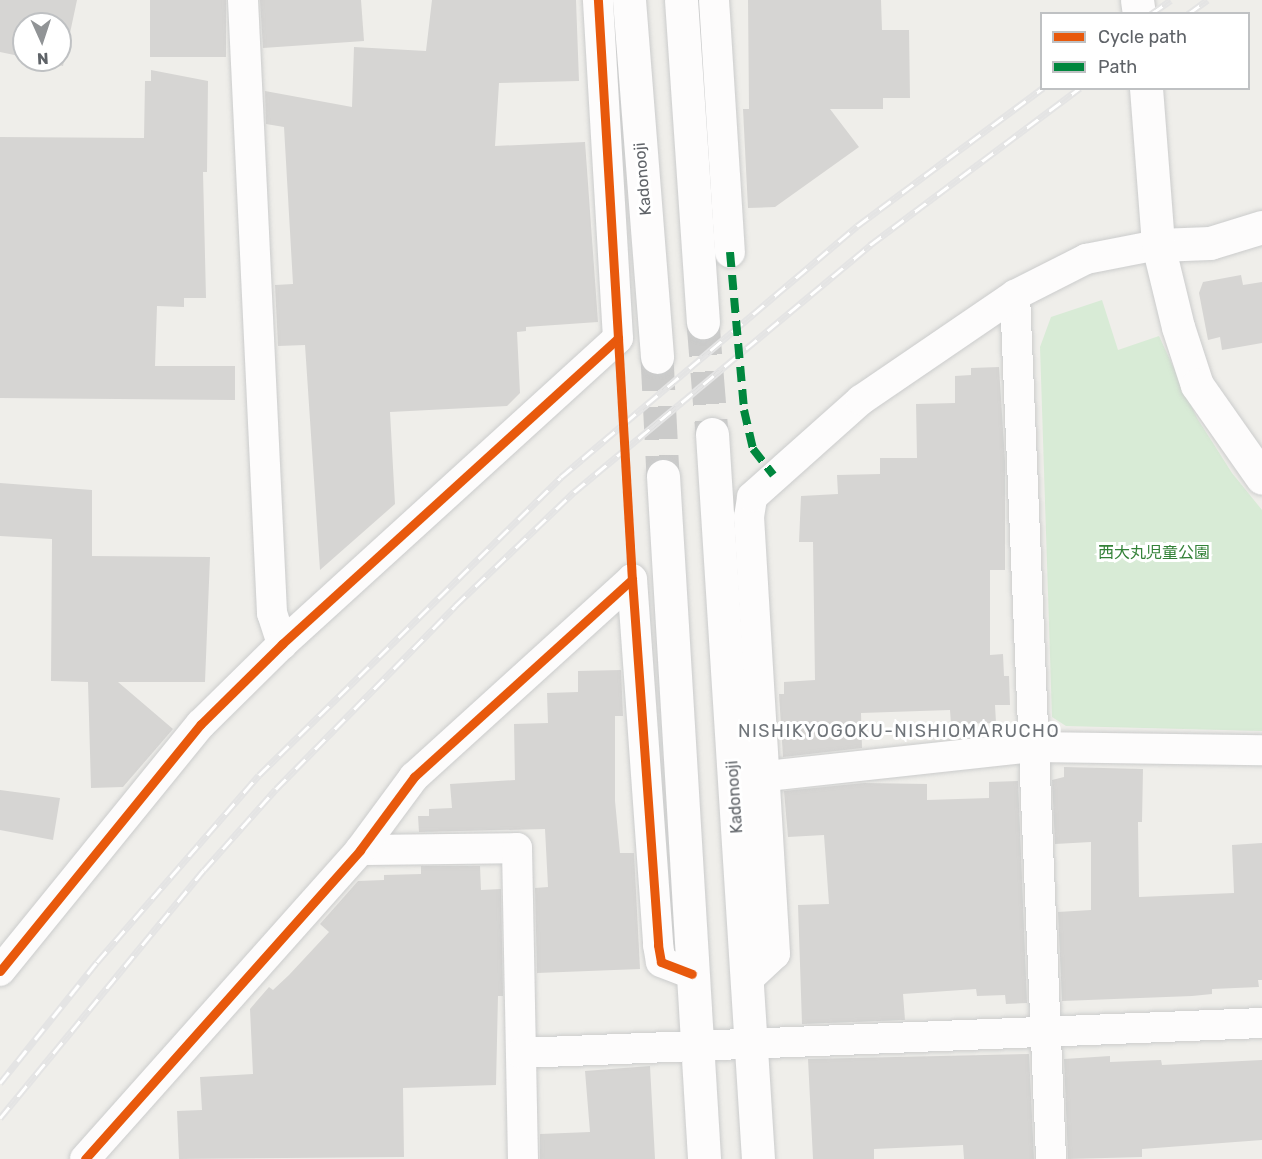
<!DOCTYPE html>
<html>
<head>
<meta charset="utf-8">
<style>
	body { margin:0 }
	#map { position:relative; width:1262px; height:1159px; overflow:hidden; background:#efeeea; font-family:Rubik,"Noto Sans JP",sans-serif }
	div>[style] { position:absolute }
	.green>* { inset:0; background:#d8ebd6 }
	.building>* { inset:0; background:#d6d5d3; transform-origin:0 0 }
	.tertiary-tunnel>* { height:33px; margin-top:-16.5px; transform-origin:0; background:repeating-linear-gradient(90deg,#cbcbca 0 33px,transparent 0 49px) }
	.roads { filter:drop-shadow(0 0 2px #cbcccc) drop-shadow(0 0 2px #cbcccc) }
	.minor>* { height:30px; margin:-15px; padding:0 15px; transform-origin:15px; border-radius:15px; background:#fdfcfc }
	.tertiary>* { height:33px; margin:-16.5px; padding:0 16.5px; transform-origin:16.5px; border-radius:16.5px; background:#fdfcfc }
	.secondary>* { height:33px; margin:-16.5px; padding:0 16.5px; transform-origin:16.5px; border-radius:16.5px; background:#fdfcfc }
	.rail>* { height:7px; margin-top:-3.5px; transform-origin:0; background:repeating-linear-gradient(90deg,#fff 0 14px,#e4e4e4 0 28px); box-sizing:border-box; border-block:2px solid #e4e4e4 }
	.quiet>* { height:8px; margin-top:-4px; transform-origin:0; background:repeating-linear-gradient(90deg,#00873e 0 15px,transparent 0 23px) }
	.cycleway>* { height:9px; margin:-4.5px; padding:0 4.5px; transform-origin:4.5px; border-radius:4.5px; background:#e8590c }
	span { translate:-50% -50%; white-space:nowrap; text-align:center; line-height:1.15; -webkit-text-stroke:6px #fff; paint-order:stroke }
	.street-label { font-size:16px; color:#5f6368 }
	.park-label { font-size:16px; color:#348238 }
	.neighbourhood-label { font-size:18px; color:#70757a; letter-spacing:1.5px }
	.legend { position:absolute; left:1040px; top:12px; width:210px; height:78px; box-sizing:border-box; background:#fff; border:2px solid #bfc1c3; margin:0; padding:8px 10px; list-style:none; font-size:18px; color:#5f6368 }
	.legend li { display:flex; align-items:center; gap:12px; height:30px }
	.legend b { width:30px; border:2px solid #bfc1c3 }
	.north { position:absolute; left:12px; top:12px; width:60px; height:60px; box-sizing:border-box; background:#fff; border:2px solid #bfc1c3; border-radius:50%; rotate:177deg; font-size:16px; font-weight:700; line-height:24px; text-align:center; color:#5f6368 }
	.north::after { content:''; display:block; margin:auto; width:21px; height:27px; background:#919496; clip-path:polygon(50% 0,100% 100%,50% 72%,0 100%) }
</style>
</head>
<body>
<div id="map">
	<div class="green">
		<i style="clip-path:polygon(1102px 300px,1118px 350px,1159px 336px,1197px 418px,1232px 473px,1262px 510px,1262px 731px,1066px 726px,1052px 717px,1040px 347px,1051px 317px)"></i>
	</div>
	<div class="building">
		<i style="clip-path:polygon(0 0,77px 0,63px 66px,36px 60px,60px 60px,60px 24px,24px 24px,24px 57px,0 52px)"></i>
		<i style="left:150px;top:0;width:76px;height:57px"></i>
		<i style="clip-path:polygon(260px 0,361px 0,364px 41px,263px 48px)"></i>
		<i style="clip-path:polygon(432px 0,576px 0,579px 81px,499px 83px,495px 146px,585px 142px,598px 322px,526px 327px,526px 331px,517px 332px,520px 393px,507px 406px,390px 412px,395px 504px,320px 570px,305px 345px,278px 346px,275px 285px,293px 284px,284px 127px,266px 124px,265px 91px,352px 107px,354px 47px,426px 51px)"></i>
		<i style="clip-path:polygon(748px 0,881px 0,882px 30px,909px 30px,910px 98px,883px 98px,883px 109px,830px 109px,859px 147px,775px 207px,748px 208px,743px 109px,749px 109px)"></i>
		<i style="clip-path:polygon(151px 70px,208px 81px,207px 172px,203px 172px,206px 298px,184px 298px,184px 307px,157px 306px,155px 366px,235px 366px,235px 400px,0 398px,0 137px,144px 138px,145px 81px,151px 81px)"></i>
		<i style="clip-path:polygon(1241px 275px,1243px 285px,1262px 282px,1262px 343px,1222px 350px,1220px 337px,1208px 340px,1199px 293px,1203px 282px)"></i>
		<i style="clip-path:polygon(999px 367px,1005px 461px,1005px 570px,990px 570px,990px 655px,1003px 654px,1004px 676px,1009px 676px,1010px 705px,995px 705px,996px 723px,951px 724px,950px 710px,861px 713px,862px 748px,783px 757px,779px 694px,784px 694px,784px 682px,815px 680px,813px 542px,799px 542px,801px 496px,838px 494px,837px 475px,880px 474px,880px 458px,917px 458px,916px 404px,955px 403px,955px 376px,971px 375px,971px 368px)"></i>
		<i style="clip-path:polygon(0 483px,92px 490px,92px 556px,210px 557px,205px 682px,118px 682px,173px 729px,123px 787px,91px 788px,88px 682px,51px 681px,52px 539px,0 536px)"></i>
		<i style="clip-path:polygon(621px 670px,623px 716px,615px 716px,615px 801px,620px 853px,634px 853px,640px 969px,537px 973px,535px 888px,548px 887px,545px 829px,419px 832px,418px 816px,429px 816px,429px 809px,452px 808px,450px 784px,515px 780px,514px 724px,548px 723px,547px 693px,578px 692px,578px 671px)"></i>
		<i style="clip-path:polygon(1064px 767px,1143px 769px,1142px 822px,1138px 822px,1139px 897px,1234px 893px,1232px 845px,1262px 843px,1262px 980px,1258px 980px,1259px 987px,1212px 989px,1212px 994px,1192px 996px,1062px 1001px,1058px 912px,1091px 910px,1091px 842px,1055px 844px,1052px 780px,1064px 777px)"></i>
		<i style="clip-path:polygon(1018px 781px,1027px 1003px,1006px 1004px,1005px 995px,977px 996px,976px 989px,903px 994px,905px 1020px,802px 1024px,798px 905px,829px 904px,824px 835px,788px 837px,784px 791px,864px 783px,927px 784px,927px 800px,989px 798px,989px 782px)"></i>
		<i style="clip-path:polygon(0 790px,60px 798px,53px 840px,0 830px)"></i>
		<i style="clip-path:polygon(421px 866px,480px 866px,481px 890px,501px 889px,503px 996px,498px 996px,496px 1085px,403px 1088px,404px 1157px,179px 1159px,177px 1111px,202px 1110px,200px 1077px,253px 1074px,250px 1009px,269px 987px,273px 990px,289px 975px,329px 932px,320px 924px,358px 881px,384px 880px,384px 875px,421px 874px)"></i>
		<i style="clip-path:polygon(1029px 1054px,1034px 1159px,964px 1159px,963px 1145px,874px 1149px,874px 1159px,813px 1159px,808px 1059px)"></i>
		<i style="clip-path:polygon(1110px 1056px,1110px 1062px,1161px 1060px,1162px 1065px,1262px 1060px,1262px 1140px,1142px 1149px,1142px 1157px,1068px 1159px,1064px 1059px)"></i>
		<i style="clip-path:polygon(650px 1066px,655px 1159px,540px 1159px,540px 1134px,590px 1132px,585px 1071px)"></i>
	</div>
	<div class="tertiary-tunnel">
		<i style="left:703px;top:322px;width:112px;rotate:85.4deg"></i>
		<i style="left:657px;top:357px;width:119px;rotate:87.1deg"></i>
	</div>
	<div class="roads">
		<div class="minor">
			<i style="left:243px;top:0;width:614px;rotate:87.29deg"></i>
			<i style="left:272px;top:613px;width:33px;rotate:72deg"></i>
			<i style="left:714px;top:0;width:253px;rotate:86.4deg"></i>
			<i style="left:1015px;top:295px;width:865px;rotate:87.61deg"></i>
			<i style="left:767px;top:776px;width:269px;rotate:-6.2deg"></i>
			<i style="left:1034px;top:747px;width:228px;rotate:0.8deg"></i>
			<i style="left:360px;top:850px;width:157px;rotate:-0.7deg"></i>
			<i style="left:517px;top:848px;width:311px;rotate:88.9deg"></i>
			<i style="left:0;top:971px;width:318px;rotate:-50.9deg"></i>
			<i style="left:201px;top:724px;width:114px;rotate:-44.6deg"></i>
			<i style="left:282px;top:644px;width:454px;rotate:-42.3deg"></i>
			<i style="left:618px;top:338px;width:339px;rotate:-93.4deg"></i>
			<i style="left:747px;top:980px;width:38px;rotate:-43deg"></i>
			<i style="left:775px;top:954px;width:438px;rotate:-93.4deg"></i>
			<i style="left:749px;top:517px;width:20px;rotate:-81deg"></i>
			<i style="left:752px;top:497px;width:146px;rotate:-41.7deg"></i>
			<i style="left:861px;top:400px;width:186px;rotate:-34.3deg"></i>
			<i style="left:1015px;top:295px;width:80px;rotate:-26.9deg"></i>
			<i style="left:1086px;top:259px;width:73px;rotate:-11deg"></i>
			<i style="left:521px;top:1053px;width:742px;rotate:-2.32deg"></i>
			<i style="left:85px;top:1159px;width:414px;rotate:-48.3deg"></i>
			<i style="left:360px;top:850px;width:91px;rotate:-53.5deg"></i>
			<i style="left:414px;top:777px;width:294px;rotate:-42.2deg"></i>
			<i style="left:632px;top:579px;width:367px;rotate:85.9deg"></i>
			<i style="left:658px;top:945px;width:17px;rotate:80deg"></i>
			<i style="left:661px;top:962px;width:33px;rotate:21deg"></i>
		</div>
		<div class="tertiary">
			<i style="left:629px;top:0;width:358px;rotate:85.5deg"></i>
			<i style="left:681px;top:0;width:323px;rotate:86.1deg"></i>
			<i style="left:1158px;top:245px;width:52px;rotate:-2.2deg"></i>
			<i style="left:1210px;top:243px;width:54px;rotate:-17.1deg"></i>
			<i style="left:712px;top:434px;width:726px;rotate:86.37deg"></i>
			<i style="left:663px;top:476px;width:684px;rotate:86.56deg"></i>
		</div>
		<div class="secondary">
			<i style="left:1137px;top:0;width:14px;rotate:82deg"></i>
			<i style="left:1146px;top:88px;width:157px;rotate:85.6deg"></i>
			<i style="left:1158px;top:245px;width:84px;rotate:76.3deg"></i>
			<i style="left:1178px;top:327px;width:61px;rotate:71.9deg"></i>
			<i style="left:1197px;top:385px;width:113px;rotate:55deg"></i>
		</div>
	</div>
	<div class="rail">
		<i style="left:1151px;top:14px;width:24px;rotate:-35deg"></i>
		<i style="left:1188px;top:14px;width:24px;rotate:-36deg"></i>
		<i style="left:0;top:1083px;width:155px;rotate:-51.3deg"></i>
		<i style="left:97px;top:962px;width:247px;rotate:-49.1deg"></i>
		<i style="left:259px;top:775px;width:424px;rotate:-44.6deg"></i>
		<i style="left:561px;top:477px;width:388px;rotate:-40.3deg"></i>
		<i style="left:857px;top:226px;width:232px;rotate:-36.6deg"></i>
		<i style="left:0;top:1118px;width:321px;rotate:-50.6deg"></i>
		<i style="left:204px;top:870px;width:108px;rotate:-48.4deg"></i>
		<i style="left:276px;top:789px;width:256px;rotate:-45.6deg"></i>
		<i style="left:455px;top:606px;width:165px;rotate:-43.8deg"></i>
		<i style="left:574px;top:492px;width:386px;rotate:-39.8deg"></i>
		<i style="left:870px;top:245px;width:262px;rotate:-36.8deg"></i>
	</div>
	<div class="quiet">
		<i style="left:730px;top:252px;width:159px;rotate:84.9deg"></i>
		<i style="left:744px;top:410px;width:40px;rotate:77deg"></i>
		<i style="left:753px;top:449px;width:33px;rotate:52deg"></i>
	</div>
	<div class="cycleway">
		<i style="left:618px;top:338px;width:241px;rotate:86.7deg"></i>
		<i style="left:0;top:971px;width:318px;rotate:-50.9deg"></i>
		<i style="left:201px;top:724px;width:114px;rotate:-44.6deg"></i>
		<i style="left:282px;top:644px;width:454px;rotate:-42.3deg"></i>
		<i style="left:618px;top:338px;width:339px;rotate:-93.4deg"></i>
		<i style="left:85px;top:1159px;width:414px;rotate:-48.3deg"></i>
		<i style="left:360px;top:850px;width:91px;rotate:-53.5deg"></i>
		<i style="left:414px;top:777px;width:294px;rotate:-42.2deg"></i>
		<i style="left:632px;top:579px;width:367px;rotate:85.9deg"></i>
		<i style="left:658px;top:945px;width:17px;rotate:80deg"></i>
		<i style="left:661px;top:962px;width:33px;rotate:21deg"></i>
	</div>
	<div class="street-label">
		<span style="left:643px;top:179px;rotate:-95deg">Kadonooji</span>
		<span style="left:735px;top:797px;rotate:-94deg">Kadonooji</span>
	</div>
	<div class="park-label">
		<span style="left:1154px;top:553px">西大丸児童公園</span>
	</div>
	<div class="neighbourhood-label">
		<span style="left:899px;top:731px">NISHIKYOGOKU-NISHIOMARUCHO</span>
	</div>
	<ul class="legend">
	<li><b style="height:8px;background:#e8590c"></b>Cycle path</li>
	<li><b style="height:8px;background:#00873e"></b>Path</li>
	</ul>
	<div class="north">N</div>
</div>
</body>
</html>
